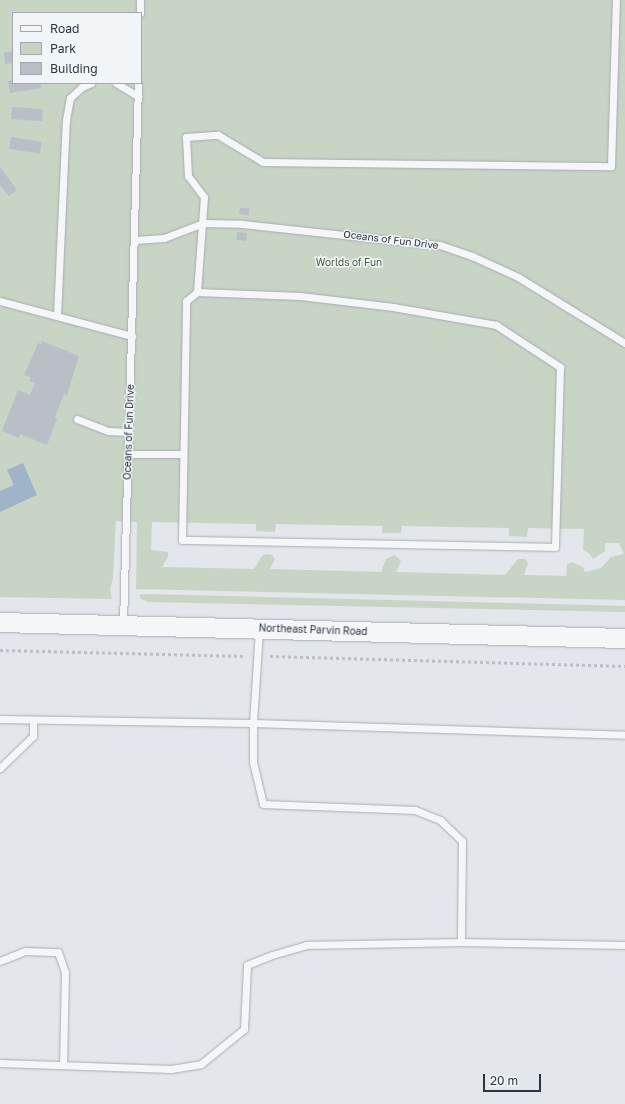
<!DOCTYPE html>
<html>
<head>
<meta charset="utf-8">
<style>
	body { margin:0 }
	#map { position:relative; width:625px; height:1104px; overflow:hidden; background:#e3e6ea; font-family:"Golos Text",sans-serif }
	div>[style] { position:absolute }
	.green>* { inset:0; background:#c8d4c4 }
	.water>* { inset:0; background:#9fb4c8 }
	.building>* { inset:0; background:#babfc7; transform-origin:0 0 }
	.path>* { height:2.5px; margin-top:-1.25px; transform-origin:0; background:repeating-linear-gradient(90deg,#bcc0c5 0 3px,transparent 0 6px) }
	.roads { filter:drop-shadow(0 0 1px #a8adb4) drop-shadow(0 0 1px #a8adb4) }
	.service>* { height:7px; margin:-3.5px; padding:0 3.5px; transform-origin:3.5px; border-radius:3.5px; background:#f5f6f8 }
	.tertiary>* { height:19px; margin:-9.5px; padding:0 9.5px; transform-origin:9.5px; border-radius:9.5px; background:#f5f6f8 }
	span { translate:-50% -50%; white-space:nowrap; text-align:center; line-height:1.15; -webkit-text-stroke:3px #f2f5f7; paint-order:stroke }
	.street-label { font-size:10px; color:#2b3441 }
	.park-label { font-size:10px; color:#415d39 }
	.legend { position:absolute; left:12px; top:12px; width:130px; height:72px; box-sizing:border-box; background:#f2f5f7; border:1px solid #a2a8ae; margin:0; padding:5px 7px; list-style:none; font-size:12px; color:#2b3441 }
	.legend li { display:flex; align-items:center; gap:8px; height:20px }
	.legend b { width:20px; border:1px solid #a2a8ae }
	.scale { position:absolute; left:483px; top:1074px; width:58px; height:18px; box-sizing:border-box; border:2px solid #2b3441; border-top:0; padding-left:5px; font-size:12px; line-height:14px; white-space:nowrap; color:#2b3441; -webkit-text-stroke:3px #f2f5f7; paint-order:stroke }
</style>
</head>
<body>
<div id="map">
	<div class="green">
		<i style="clip-path:polygon(evenodd,0 0,625px 0,625px 600px,136px 589px,137px 522px,116px 521px,113px 579px,110px 588px,112px 599px,0 597px,0 0,13px 13px,141px 13px,141px 83px,13px 83px,13px 13px,0 0,152px 522px,256px 524px,256px 531px,275px 532px,276px 524px,382px 526px,382px 533px,401px 533px,402px 526px,509px 528px,509px 536px,527px 537px,528px 528px,584px 529px,583px 550px,590px 554px,593px 559px,605px 551px,605px 543px,619px 543px,624px 554px,611px 557px,601px 568px,585px 572px,583px 567px,571px 562px,567px 565px,566px 576px,524px 575px,528px 563px,525px 559px,518px 559px,505px 575px,396px 572px,401px 561px,395px 555px,386px 559px,381px 572px,270px 569px,275px 559px,272px 555px,266px 554px,262px 556px,254px 569px,162px 567px,168px 557px,168px 552px,151px 550px,152px 522px)"></i>
		<i style="clip-path:polygon(146px 594px,625px 606px,625px 612px,149px 602px,141px 599px,139px 595px)"></i>
	</div>
	<div class="water">
		<i style="clip-path:polygon(23px 463px,37px 495px,0 512px,0 491px,14px 485px,7px 470px)"></i>
	</div>
	<div class="building">
		<i style="clip-path:polygon(13px 51px,13px 63px,5px 64px,4px 53px)"></i>
		<i style="clip-path:polygon(13px 80px,13px 83px,40px 83px,41px 88px,10px 93px,8px 81px)"></i>
		<i style="left:12px;top:107px;width:31px;height:12px;rotate:4deg"></i>
		<i style="left:11px;top:137px;width:31px;height:12px;rotate:9deg"></i>
		<i style="clip-path:polygon(0 167px,17px 190px,9px 196px,0 185px)"></i>
		<i style="clip-path:polygon(240px 208px,249px 208px,249px 215px,239px 214px)"></i>
		<i style="left:237px;top:232px;width:10px;height:8px;rotate:6deg"></i>
		<i style="clip-path:polygon(42px 341px,79px 356px,67px 395px,64px 394px,55px 417px,57px 419px,47px 445px,20px 434px,19px 438px,2px 431px,18px 390px,30px 395px,35px 383px,29px 381px,31px 377px,24px 375px,38px 343px,41px 344px)"></i>
	</div>
	<div class="path">
		<i style="left:0;top:650px;width:245px;rotate:1.4deg"></i>
		<i style="left:270px;top:656px;width:355px;rotate:1.6deg"></i>
	</div>
	<div class="roads">
		<div class="service">
			<i style="left:140px;top:13px;width:13px;rotate:-90deg"></i>
			<i style="left:116px;top:83px;width:26px;rotate:31deg"></i>
			<i style="left:135px;top:240px;width:29px;rotate:-4deg"></i>
			<i style="left:164px;top:238px;width:42px;rotate:-21deg"></i>
			<i style="left:203px;top:223px;width:39px;rotate:1deg"></i>
			<i style="left:242px;top:224px;width:199px;rotate:6.1deg"></i>
			<i style="left:440px;top:245px;width:34px;rotate:19deg"></i>
			<i style="left:472px;top:256px;width:51px;rotate:24.5deg"></i>
			<i style="left:518px;top:277px;width:126px;rotate:31.7deg"></i>
			<i style="left:197px;top:292px;width:103px;rotate:2.2deg"></i>
			<i style="left:300px;top:296px;width:94px;rotate:6.7deg"></i>
			<i style="left:393px;top:307px;width:105px;rotate:9.9deg"></i>
			<i style="left:496px;top:325px;width:77px;rotate:33.3deg"></i>
			<i style="left:560px;top:367px;width:180px;rotate:91.6deg"></i>
			<i style="left:555px;top:547px;width:373px;rotate:-178.9deg"></i>
			<i style="left:182px;top:540px;width:239px;rotate:-89deg"></i>
			<i style="left:186px;top:301px;width:14px;rotate:-39deg"></i>
			<i style="left:197px;top:292px;width:95px;rotate:-85.8deg"></i>
			<i style="left:204px;top:197px;width:26px;rotate:-127deg"></i>
			<i style="left:188px;top:176px;width:39px;rotate:-93deg"></i>
			<i style="left:186px;top:137px;width:32px;rotate:-4deg"></i>
			<i style="left:218px;top:135px;width:52px;rotate:31deg"></i>
			<i style="left:263px;top:162px;width:348px;rotate:0.7deg"></i>
			<i style="left:611px;top:166px;width:166px;rotate:-88.3deg"></i>
			<i style="left:0;top:301px;width:137px;rotate:14.9deg"></i>
			<i style="left:57px;top:316px;width:196px;rotate:-87.4deg"></i>
			<i style="left:66px;top:120px;width:22px;rotate:-80deg"></i>
			<i style="left:70px;top:98px;width:16px;rotate:-43deg"></i>
			<i style="left:82px;top:87px;width:10px;rotate:-24deg"></i>
			<i style="left:77px;top:419px;width:34px;rotate:21deg"></i>
			<i style="left:109px;top:431px;width:20px;rotate:3deg"></i>
			<i style="left:128px;top:454px;width:54px"></i>
			<i style="left:123px;top:624px;width:541px;rotate:-88.41deg"></i>
			<i style="left:259px;top:630px;width:93px;rotate:93.7deg"></i>
			<i style="left:253px;top:723px;width:39px;rotate:90deg"></i>
			<i style="left:253px;top:762px;width:43px;rotate:76.6deg"></i>
			<i style="left:263px;top:804px;width:152px;rotate:2.3deg"></i>
			<i style="left:415px;top:810px;width:27px;rotate:22deg"></i>
			<i style="left:440px;top:820px;width:30px;rotate:44deg"></i>
			<i style="left:462px;top:841px;width:101px;rotate:90.6deg"></i>
			<i style="left:461px;top:942px;width:164px;rotate:1deg"></i>
			<i style="left:0;top:719px;width:253px;rotate:0.9deg"></i>
			<i style="left:253px;top:723px;width:372px;rotate:1.8deg"></i>
			<i style="left:0;top:768px;width:46px;rotate:-44.1deg"></i>
			<i style="left:33px;top:736px;width:16px;rotate:-90deg"></i>
			<i style="left:0;top:961px;width:27px;rotate:-22deg"></i>
			<i style="left:25px;top:951px;width:33px;rotate:2deg"></i>
			<i style="left:58px;top:952px;width:21px;rotate:71deg"></i>
			<i style="left:65px;top:972px;width:93px;rotate:91.2deg"></i>
			<i style="left:0;top:1063px;width:171px;rotate:2deg"></i>
			<i style="left:171px;top:1069px;width:30px;rotate:-9deg"></i>
			<i style="left:201px;top:1064px;width:55px;rotate:-39.1deg"></i>
			<i style="left:244px;top:1029px;width:64px;rotate:-87.3deg"></i>
			<i style="left:247px;top:965px;width:27px;rotate:-22deg"></i>
			<i style="left:272px;top:955px;width:35px;rotate:-16deg"></i>
			<i style="left:306px;top:945px;width:155px;rotate:-1.1deg"></i>
		</div>
		<div class="tertiary">
			<i style="left:0;top:622px;width:625px;rotate:1.47deg"></i>
		</div>
	</div>
	<div class="street-label">
		<span style="left:391px;top:240px;rotate:7deg">Oceans of Fun Drive</span>
		<span style="left:129px;top:432px;rotate:-88deg">Oceans of Fun Drive</span>
		<span style="left:313px;top:630px;rotate:2deg">Northeast Parvin Road</span>
	</div>
	<div class="park-label">
		<span style="left:349px;top:263px">Worlds of Fun</span>
	</div>
	<ul class="legend">
	<li><b style="height:5px;background:#f5f6f8"></b>Road</li>
	<li><b style="height:11px;background:#c8d4c4"></b>Park</li>
	<li><b style="height:11px;background:#babfc7"></b>Building</li>
	</ul>
	<div class="scale">20 m</div>
</div>
</body>
</html>
